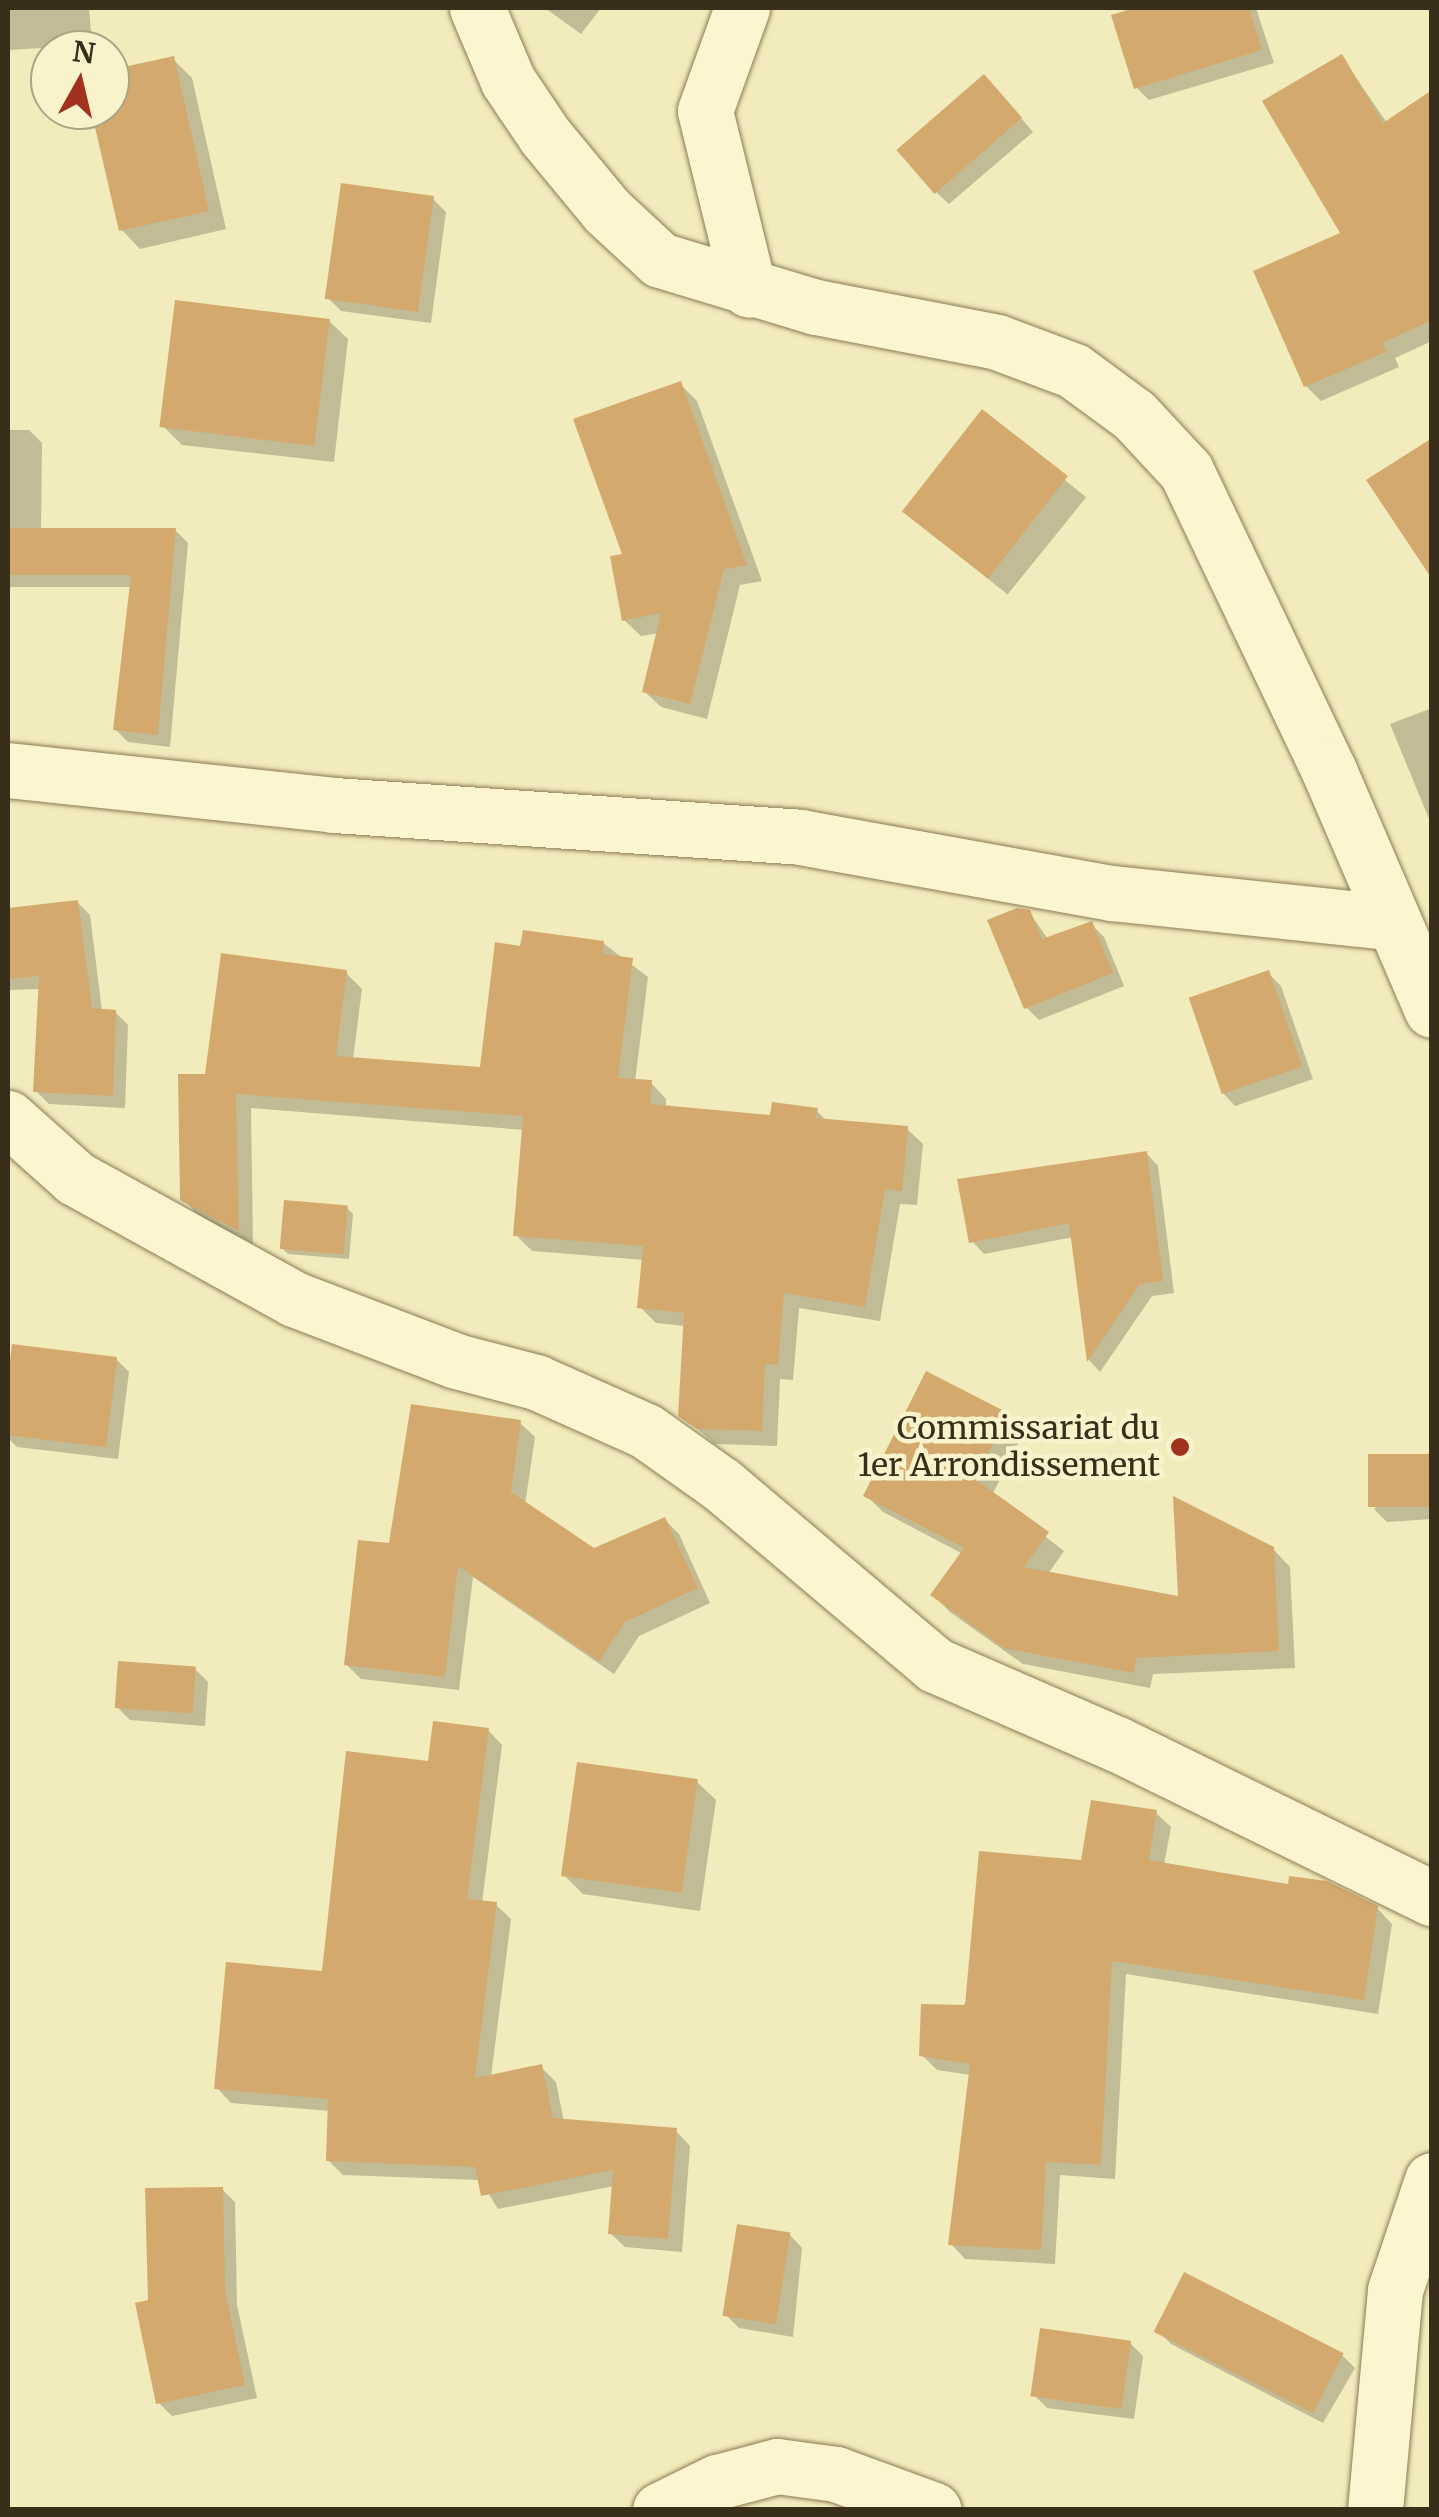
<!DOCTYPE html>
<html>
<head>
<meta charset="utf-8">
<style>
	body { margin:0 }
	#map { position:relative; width:1439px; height:2517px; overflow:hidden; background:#f2ebbc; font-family:Merriweather,serif }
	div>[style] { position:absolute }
	.shadow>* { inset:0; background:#0003; transform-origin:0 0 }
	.building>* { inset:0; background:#d4a96e; transform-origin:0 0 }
	.roads { filter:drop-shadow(0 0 2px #8b7a54) drop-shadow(0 0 2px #8b7a54) }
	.minor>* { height:55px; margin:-27.5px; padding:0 27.5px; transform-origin:27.5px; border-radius:27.5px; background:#fcf6d0 }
	.dots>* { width:28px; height:28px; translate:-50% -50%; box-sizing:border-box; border:5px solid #f9f3cc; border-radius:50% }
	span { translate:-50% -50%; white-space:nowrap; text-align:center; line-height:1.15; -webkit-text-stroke:9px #f9f3cc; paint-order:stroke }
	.poi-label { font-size:32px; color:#392e1a }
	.right { translate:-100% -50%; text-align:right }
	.frame { position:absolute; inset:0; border:10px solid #392e1a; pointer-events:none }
	.north { position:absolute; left:30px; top:30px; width:100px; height:100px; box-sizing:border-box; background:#f9f3cc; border:2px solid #aca485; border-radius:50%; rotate:8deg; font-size:28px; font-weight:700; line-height:40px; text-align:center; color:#392e1a }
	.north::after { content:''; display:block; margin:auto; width:35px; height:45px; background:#a0321e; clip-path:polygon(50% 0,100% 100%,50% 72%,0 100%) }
</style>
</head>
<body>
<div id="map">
	<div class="shadow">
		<i style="clip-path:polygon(8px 8px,89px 8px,92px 45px,8px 50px)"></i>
		<i style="clip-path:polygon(545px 8px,601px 8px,581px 34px)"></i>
		<i style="clip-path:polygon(1142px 8px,1256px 8px,1274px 63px,1149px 100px,1136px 87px,1114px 16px)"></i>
		<i style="clip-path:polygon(1342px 57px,1387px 123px,1432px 93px,1432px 341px,1395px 358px,1399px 367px,1321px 401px,1306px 386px,1343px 234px)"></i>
		<i style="clip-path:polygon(173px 59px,192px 78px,226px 229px,140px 249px,121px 229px,94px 110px,110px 110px,110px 73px)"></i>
		<i style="clip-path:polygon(997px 90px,1033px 132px,949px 204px,936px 192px)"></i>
		<i style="clip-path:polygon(433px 199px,446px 212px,431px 323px,341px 311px,328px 298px)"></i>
		<i style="clip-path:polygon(328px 320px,348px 339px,334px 462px,182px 445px,163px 426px)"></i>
		<i style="clip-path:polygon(680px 384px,697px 401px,762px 581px,740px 585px,707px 719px,661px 707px,644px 691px,659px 633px,641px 636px,624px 620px,625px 556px)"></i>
		<i style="left:982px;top:413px;width:134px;height:125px;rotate:39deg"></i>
		<i style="clip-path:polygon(8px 430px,29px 430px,42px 443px,41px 531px,175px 530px,188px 543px,170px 747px,128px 742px,115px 729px,132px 587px,8px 587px)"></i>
		<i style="clip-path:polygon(1432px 708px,1432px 826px,1390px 724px)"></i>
		<i style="clip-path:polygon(77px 902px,90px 915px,102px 1011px,115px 1012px,128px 1025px,125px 1108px,49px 1104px,36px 1091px,41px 989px,8px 990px,8px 911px)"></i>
		<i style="clip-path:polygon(1029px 912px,1048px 939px,1091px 924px,1104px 937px,1124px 986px,1039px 1020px,1026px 1007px)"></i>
		<i style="clip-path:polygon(603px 943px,648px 977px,635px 1082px,651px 1083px,666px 1099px,666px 1108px,772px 1118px,816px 1110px,828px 1122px,907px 1129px,923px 1144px,917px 1205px,900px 1204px,880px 1321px,799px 1308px,793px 1380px,780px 1379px,777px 1446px,715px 1444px,681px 1415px,685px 1326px,656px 1323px,640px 1307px,645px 1260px,532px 1251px,516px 1235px,525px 1130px,251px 1108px,253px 1244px,199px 1216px,183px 1199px,208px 1076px,346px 973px,362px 989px,353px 1059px,482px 1070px,523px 949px)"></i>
		<i style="clip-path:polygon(1268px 973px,1281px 986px,1313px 1079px,1235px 1106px,1222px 1092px)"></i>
		<i style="clip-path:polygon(1146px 1153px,1158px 1166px,1174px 1293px,1152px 1296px,1100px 1372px,1089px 1360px,1074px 1237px,984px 1254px,972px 1241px)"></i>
		<i style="clip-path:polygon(347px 1208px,353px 1214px,349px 1259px,288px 1254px,282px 1248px)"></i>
		<i style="clip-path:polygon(14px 1347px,116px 1359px,129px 1372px,118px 1459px,17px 1447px,8px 1438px)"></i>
		<i style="clip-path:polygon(1007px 1415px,1024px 1432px,992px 1495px,1064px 1551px,1048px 1574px,1180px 1599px,1273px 1549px,1290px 1567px,1295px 1668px,1153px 1674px,1150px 1688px,1023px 1664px,950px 1612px,933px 1595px,963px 1554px,883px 1512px,866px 1495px)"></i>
		<i style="clip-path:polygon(520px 1423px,535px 1437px,525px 1505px,594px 1551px,665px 1520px,679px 1534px,710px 1603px,639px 1636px,614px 1674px,473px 1577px,459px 1690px,361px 1679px,346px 1664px,391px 1546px)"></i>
		<i style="clip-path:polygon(1432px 1456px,1432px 1519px,1387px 1522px,1374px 1509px)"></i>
		<i style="clip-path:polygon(195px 1669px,208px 1682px,205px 1726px,130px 1720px,117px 1707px)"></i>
		<i style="clip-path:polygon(488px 1730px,502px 1745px,482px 1903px,496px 1905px,511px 1919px,491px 2077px,541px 2067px,556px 2082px,564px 2122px,676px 2131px,690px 2146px,682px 2252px,625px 2247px,610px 2233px,614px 2186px,498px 2209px,480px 2180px,343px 2175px,328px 2160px,330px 2111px,231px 2103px,217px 2088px,324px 1973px,430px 1763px)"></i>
		<i style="clip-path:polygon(696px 1781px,716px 1800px,700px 1911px,583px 1894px,564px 1875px)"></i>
		<i style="clip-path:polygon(1156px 1813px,1171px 1827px,1164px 1865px,1377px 1908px,1392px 1924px,1378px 2014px,1126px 1974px,1115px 2179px,1060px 2175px,1055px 2264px,965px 2259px,951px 2244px,971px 2075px,937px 2070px,922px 2055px,1083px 1862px)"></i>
		<i style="clip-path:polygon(222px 2189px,235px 2202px,237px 2305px,257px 2398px,172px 2416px,159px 2403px,150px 2302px)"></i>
		<i style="clip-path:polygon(789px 2234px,802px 2248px,793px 2337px,739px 2328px,726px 2315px)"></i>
		<i style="clip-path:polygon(1158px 2331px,1342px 2355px,1355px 2368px,1323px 2423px,1171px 2344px)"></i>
		<i style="clip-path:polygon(1130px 2343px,1143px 2356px,1134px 2419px,1047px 2408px,1034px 2395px)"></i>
	</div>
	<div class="building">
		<i style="clip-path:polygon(1134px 8px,1249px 8px,1262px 50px,1134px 89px,1111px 15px)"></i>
		<i style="clip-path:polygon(1342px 54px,1383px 123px,1432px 90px,1432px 320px,1382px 343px,1386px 352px,1304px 387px,1253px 271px,1340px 233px,1262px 101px)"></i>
		<i style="clip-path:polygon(174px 56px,209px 211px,119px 231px,91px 110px,110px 110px,110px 70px)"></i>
		<i style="left:984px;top:74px;width:58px;height:116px;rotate:49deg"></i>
		<i style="left:341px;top:183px;width:94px;height:117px;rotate:8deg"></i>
		<i style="left:175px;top:300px;width:156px;height:128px;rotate:7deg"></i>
		<i style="clip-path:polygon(681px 381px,747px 565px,724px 569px,690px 704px,642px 692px,661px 613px,622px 621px,610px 556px,622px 554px,573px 419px)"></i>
		<i style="left:982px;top:409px;width:109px;height:130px;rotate:38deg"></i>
		<i style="clip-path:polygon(1432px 438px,1432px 579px,1366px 480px)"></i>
		<i style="clip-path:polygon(8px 528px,176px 528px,158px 735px,113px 730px,131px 575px,8px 575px)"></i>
		<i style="clip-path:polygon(78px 900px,92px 1008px,116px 1010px,113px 1096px,33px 1092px,39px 976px,8px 979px,8px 908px)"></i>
		<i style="clip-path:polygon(1017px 908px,1030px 910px,1042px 939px,1092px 921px,1113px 973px,1024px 1009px,987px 920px)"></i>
		<i style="clip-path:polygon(523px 930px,604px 941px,603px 954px,633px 958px,618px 1078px,652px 1080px,650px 1104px,770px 1115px,772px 1102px,818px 1108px,816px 1118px,908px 1126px,902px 1191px,885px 1189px,865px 1307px,784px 1293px,778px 1365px,765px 1364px,762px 1431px,697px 1429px,678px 1416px,684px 1313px,637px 1308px,643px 1246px,513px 1236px,523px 1116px,236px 1094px,239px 1231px,180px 1200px,178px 1074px,205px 1074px,221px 953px,347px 970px,336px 1056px,480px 1067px,495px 942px,520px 946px)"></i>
		<i style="left:1269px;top:970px;width:102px;height:85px;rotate:71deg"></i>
		<i style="clip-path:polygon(1147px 1151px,1163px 1281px,1140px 1284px,1087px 1362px,1069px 1223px,969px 1243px,957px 1179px)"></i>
		<i style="left:284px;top:1200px;width:64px;height:49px;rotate:5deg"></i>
		<i style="left:12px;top:1344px;width:106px;height:91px;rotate:7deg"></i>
		<i style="clip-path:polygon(926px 1371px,1008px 1413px,975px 1479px,1049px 1532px,1024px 1567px,1178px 1596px,1173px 1496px,1274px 1547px,1279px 1651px,1136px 1658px,1134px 1673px,1004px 1648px,930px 1595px,964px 1548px,863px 1496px)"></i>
		<i style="clip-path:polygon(411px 1404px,521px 1420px,511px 1492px,594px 1548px,665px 1517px,698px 1588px,625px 1622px,599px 1661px,458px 1566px,445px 1677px,344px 1665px,358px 1540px,389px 1543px)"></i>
		<i style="left:1432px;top:1454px;width:53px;height:64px;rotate:90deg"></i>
		<i style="left:118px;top:1661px;width:78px;height:47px;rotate:4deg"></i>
		<i style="clip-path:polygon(433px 1721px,489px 1728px,467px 1899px,497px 1902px,475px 2078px,542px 2064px,553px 2118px,677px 2128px,668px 2239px,608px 2234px,613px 2170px,481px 2196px,475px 2167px,326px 2161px,328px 2099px,214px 2089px,226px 1962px,322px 1971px,346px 1751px,428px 1761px)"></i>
		<i style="left:577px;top:1762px;width:122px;height:115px;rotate:8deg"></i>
		<i style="clip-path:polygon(1091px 1800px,1157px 1810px,1149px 1860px,1288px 1884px,1289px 1876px,1327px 1881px,1378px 1906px,1364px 2000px,1112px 1961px,1101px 2165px,1046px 2162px,1041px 2250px,948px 2245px,970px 2064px,919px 2056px,921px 2004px,965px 2005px,979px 1851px,1081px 1860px)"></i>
		<i style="clip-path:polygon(223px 2187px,225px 2290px,245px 2385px,156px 2404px,135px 2303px,148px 2300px,145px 2188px)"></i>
		<i style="left:737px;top:2224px;width:54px;height:93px;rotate:9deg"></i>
		<i style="left:1184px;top:2272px;width:179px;height:67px;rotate:27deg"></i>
		<i style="left:1040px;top:2328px;width:92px;height:69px;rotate:8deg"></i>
	</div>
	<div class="roads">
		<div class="minor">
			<i style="left:477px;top:8px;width:79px;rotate:67deg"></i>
			<i style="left:508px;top:81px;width:66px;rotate:56.1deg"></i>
			<i style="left:545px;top:136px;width:97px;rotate:50.4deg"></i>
			<i style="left:607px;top:211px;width:72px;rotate:42.8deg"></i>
			<i style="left:660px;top:260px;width:163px;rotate:16.8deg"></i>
			<i style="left:816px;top:307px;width:184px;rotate:10.9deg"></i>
			<i style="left:997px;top:342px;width:82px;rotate:20.6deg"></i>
			<i style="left:1074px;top:371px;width:74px;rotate:36.3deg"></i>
			<i style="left:1134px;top:415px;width:76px;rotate:47.1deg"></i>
			<i style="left:1186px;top:471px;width:332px;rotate:64.5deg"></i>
			<i style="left:1329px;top:771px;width:260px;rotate:66.7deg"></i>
			<i style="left:742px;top:8px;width:109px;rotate:109.8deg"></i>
			<i style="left:705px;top:111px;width:184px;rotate:76.2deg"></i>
			<i style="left:8px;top:770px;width:328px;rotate:6.1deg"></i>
			<i style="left:334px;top:805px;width:467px;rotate:3.9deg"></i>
			<i style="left:800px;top:837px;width:317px;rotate:10.2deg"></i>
			<i style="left:1112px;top:893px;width:280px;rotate:6deg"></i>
			<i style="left:8px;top:1118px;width:90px;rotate:41.8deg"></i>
			<i style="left:75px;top:1178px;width:250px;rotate:28.9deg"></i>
			<i style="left:294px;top:1299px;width:173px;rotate:20.9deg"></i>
			<i style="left:456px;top:1361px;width:83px;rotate:14.7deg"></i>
			<i style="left:536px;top:1382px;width:120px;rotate:24deg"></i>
			<i style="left:646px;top:1431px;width:93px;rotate:35.4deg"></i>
			<i style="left:722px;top:1485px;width:279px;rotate:40.2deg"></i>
			<i style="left:935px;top:1665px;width:198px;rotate:23.5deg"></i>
			<i style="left:1117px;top:1744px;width:351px;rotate:26.1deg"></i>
			<i style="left:660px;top:2510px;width:64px;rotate:-26.2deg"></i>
			<i style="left:717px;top:2482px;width:62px;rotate:-14.9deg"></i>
			<i style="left:777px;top:2466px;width:60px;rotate:7.7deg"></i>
			<i style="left:836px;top:2474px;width:104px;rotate:20.2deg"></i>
			<i style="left:1375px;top:2510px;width:221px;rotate:-84.8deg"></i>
			<i style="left:1395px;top:2290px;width:116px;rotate:-71.4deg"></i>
		</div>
	</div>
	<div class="dots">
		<i style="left:1180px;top:1447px;background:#a0321e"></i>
	</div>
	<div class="poi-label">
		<span class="right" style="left:1160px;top:1447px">Commissariat du<br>1er Arrondissement</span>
	</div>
	<div class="frame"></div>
	<div class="north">N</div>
</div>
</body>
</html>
